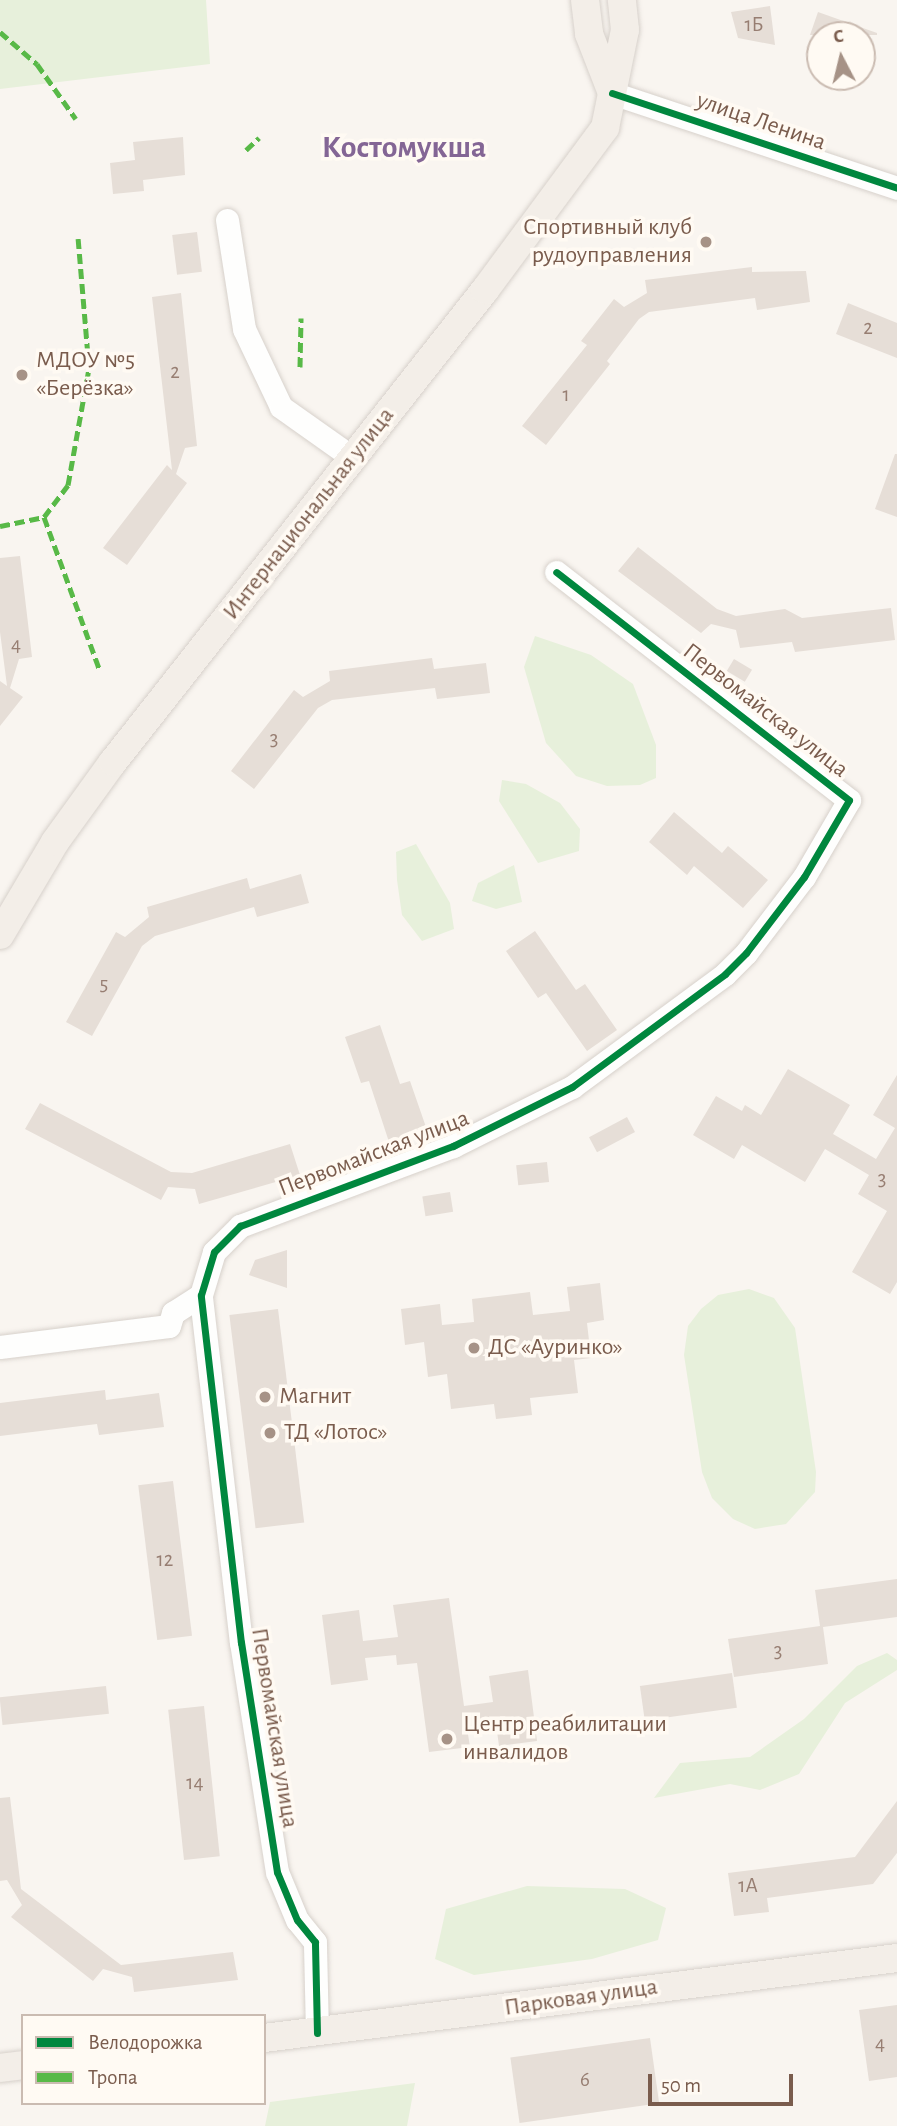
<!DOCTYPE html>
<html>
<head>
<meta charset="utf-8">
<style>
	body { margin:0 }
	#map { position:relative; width:897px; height:2126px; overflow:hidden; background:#f9f5f0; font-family:"Alegreya Sans",sans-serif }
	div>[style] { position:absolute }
	.green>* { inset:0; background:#e7f0db }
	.building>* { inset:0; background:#e6ded7; transform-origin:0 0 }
	.roads { filter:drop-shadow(0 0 2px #d7d1cb) drop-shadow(0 0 2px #d7d1cb) }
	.minor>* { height:23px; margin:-11.5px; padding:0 11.5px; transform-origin:11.5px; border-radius:11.5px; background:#fefefd }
	.major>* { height:28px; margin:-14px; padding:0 14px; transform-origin:14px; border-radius:14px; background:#f3eee8 }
	.quiet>* { height:5px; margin-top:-2.5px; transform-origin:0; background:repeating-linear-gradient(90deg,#58b947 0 10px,transparent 0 15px) }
	.cycleway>* { height:7px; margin:-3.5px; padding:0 3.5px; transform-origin:3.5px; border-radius:3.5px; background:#00873e }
	.dots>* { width:19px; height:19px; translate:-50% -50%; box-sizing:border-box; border:4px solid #fffaf3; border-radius:50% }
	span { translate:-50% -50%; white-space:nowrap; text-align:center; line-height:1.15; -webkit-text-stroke:7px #fffaf3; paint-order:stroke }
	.number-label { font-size:21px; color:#977e72 }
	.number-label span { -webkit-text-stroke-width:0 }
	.street-label { font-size:24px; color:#7a5c4d }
	.poi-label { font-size:24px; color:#7a5c4d }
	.right { translate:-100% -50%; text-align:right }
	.left { translate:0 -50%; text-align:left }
	.district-label { font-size:32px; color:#846695; font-weight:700 }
	.legend { position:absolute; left:21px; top:2014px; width:245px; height:91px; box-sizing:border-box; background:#fffaf3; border:2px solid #cabbb1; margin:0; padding:9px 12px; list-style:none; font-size:21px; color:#7a5c4d }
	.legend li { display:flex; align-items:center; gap:14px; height:35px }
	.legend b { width:35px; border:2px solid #cabbb1 }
	.north { position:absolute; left:806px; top:21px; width:70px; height:70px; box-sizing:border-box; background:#fffaf3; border:2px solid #cabbb1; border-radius:50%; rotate:353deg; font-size:19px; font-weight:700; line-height:28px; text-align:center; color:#7a5c4d }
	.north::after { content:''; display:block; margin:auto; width:24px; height:32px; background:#a69286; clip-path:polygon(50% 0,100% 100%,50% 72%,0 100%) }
	.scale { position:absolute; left:648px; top:2074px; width:145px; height:32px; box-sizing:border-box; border:4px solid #7a5c4d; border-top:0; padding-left:9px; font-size:21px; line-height:24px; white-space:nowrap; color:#7a5c4d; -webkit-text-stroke:5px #fffaf3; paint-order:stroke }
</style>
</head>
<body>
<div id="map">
	<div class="green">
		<i style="clip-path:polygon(0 0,206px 0,210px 64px,0 89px)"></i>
		<i style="clip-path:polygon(535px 636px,591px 655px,633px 684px,656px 745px,656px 778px,640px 785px,607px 786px,576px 776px,546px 743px,524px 667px)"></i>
		<i style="clip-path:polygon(502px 780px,526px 784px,560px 803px,580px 829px,579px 851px,538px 863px,499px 801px)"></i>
		<i style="clip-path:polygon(416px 844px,450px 903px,454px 929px,422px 941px,402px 915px,397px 880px,396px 852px)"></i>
		<i style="clip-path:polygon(514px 865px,522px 902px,496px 909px,472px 901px,478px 883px)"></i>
		<i style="clip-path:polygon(749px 1289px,774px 1298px,795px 1328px,816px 1472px,815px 1492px,786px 1524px,755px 1529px,733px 1519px,712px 1498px,702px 1472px,684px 1355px,688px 1326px,701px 1309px,718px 1295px)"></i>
		<i style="clip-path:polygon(887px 1653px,897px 1660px,897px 1670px,845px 1703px,799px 1774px,760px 1790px,730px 1784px,654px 1798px,680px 1763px,750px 1757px,804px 1719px,857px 1666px)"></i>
		<i style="clip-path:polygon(527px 1886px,625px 1889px,666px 1908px,658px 1940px,592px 1959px,474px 1975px,435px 1959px,446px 1909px)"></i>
		<i style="clip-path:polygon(415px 2083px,407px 2126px,265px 2126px,270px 2102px)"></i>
	</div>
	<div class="building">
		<i style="clip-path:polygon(770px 6px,775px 45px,738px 38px,731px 12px)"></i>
		<i style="clip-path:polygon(818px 12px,877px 33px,877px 35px,810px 35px)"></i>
		<i style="clip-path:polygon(183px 137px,185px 175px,143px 180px,144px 191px,113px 194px,110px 163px,135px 160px,133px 142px)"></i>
		<i style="left:197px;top:232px;width:40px;height:25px;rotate:83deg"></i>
		<i style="clip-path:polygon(752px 267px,752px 272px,806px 271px,810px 302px,757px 310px,755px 298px,649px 312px,639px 319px,607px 361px,610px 364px,546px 445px,522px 426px,587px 345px,581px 341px,614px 299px,624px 307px,647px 293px,645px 280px)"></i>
		<i style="clip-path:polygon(181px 293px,197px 446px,185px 448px,176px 474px,187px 483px,127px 565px,103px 548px,167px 465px,172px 470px,152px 297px)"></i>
		<i style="clip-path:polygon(848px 303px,897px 323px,897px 358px,836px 334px)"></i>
		<i style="clip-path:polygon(895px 454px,897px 454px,897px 517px,875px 509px)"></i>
		<i style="clip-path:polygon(638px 547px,717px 609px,736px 616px,785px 609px,802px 618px,891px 608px,895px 640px,795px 652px,792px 642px,740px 648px,736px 630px,711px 624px,701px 633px,618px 571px)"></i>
		<i style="clip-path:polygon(20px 556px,32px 657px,19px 659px,10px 688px,23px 697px,0 726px,0 681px,7px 686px,0 632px,0 558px)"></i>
		<i style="clip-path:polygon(432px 658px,434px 669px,486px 663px,490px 693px,437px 699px,435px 688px,332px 700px,318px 708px,254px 789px,231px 771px,294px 690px,303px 697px,330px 681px,329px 671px)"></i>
		<i style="left:734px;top:659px;width:21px;height:14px;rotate:31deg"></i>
		<i style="clip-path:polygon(674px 812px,722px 853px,728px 846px,768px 880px,743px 908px,694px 866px,687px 875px,649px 842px)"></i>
		<i style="clip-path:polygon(301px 874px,309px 903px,257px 917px,254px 907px,155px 936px,142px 946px,92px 1036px,66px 1022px,116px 932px,125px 937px,149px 917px,147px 907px,247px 878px,250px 889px)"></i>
		<i style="clip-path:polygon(535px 931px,576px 990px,585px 984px,617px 1030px,587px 1051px,546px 993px,538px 998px,506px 951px)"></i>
		<i style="clip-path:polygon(380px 1025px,400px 1084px,410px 1081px,427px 1130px,389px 1142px,369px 1081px,361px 1083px,345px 1037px)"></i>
		<i style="clip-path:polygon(788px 1069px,850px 1105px,833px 1134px,876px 1159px,895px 1128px,873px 1115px,897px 1075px,897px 1282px,890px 1294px,852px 1272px,887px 1211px,858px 1194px,869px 1175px,825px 1149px,805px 1182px,742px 1145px,734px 1159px,693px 1135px,716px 1096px,742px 1111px,745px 1105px,761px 1115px)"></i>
		<i style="clip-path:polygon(40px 1103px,171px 1172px,192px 1173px,290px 1144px,300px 1175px,199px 1204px,195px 1189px,168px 1187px,161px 1200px,25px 1129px)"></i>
		<i style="left:627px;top:1117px;width:17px;height:43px;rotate:62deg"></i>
		<i style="left:547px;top:1162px;width:20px;height:31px;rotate:84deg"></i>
		<i style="left:450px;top:1192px;width:20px;height:28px;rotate:81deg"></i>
		<i style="clip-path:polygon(287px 1250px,287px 1288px,249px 1275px,255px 1260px)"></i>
		<i style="clip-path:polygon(600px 1283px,604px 1320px,587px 1323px,591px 1358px,574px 1360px,578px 1393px,530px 1398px,532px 1415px,496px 1419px,494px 1404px,451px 1409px,447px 1374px,428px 1377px,424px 1342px,405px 1345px,401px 1309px,440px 1304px,442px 1325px,474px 1322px,472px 1299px,530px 1292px,533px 1315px,570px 1311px,567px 1287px)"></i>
		<i style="left:278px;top:1309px;width:215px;height:49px;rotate:83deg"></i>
		<i style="clip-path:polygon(105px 1390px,106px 1400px,159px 1393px,164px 1427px,99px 1435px,97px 1424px,0 1436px,0 1403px)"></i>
		<i style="left:173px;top:1481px;width:156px;height:35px;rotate:83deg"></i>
		<i style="clip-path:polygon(897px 1579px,897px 1617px,823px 1627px,828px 1664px,734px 1677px,728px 1639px,820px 1626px,815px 1590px)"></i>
		<i style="clip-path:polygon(449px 1598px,464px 1706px,493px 1702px,489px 1676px,528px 1670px,537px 1741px,499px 1746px,496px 1724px,467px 1728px,470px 1747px,429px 1752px,417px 1663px,397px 1665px,396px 1655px,365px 1658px,368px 1680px,331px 1685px,322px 1615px,359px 1610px,363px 1641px,398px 1637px,393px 1605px)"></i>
		<i style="left:732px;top:1673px;width:35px;height:93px;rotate:82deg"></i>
		<i style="left:106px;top:1686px;width:28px;height:107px;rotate:84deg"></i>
		<i style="left:204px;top:1706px;width:151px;height:36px;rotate:84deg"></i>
		<i style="clip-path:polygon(10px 1797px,21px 1889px,121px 1965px,233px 1952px,238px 1980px,134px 1992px,132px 1977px,103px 1969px,93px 1981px,11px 1917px,22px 1905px,7px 1880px,0 1881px,0 1798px)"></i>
		<i style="clip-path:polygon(897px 1801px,897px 1853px,873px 1884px,767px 1898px,769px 1912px,734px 1916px,728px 1873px,855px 1857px)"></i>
		<i style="clip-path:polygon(897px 2005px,897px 2077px,869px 2081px,859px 2010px)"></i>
		<i style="left:650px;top:2038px;width:66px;height:141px;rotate:82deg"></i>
	</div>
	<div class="roads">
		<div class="minor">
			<i style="left:612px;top:93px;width:300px;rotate:18.4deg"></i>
			<i style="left:227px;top:220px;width:110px;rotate:81.1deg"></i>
			<i style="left:244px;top:329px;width:86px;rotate:64.6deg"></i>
			<i style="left:281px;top:407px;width:88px;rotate:35.3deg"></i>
			<i style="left:0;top:1347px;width:170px;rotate:-7.1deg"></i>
			<i style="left:169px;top:1326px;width:14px;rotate:-73deg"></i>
			<i style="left:173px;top:1313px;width:33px;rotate:-33deg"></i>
			<i style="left:317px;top:2033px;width:91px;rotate:-91.3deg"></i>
			<i style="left:315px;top:1942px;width:28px;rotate:-129deg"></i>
			<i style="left:297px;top:1920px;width:52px;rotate:-112.6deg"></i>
			<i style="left:277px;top:1872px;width:232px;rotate:-98.9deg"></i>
			<i style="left:241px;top:1643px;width:350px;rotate:-96.6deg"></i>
			<i style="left:201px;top:1295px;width:45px;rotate:-73.2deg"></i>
			<i style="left:214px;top:1252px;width:37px;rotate:-45deg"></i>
			<i style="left:240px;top:1226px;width:228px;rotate:-20.6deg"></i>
			<i style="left:453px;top:1146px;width:133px;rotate:-26.4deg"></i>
			<i style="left:572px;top:1087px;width:190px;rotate:-36.4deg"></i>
			<i style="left:725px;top:974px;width:30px;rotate:-45deg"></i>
			<i style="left:746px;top:953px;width:96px;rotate:-52.7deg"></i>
			<i style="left:804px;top:877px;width:89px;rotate:-59.7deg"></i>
			<i style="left:849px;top:800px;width:371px;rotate:-142.1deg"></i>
		</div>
		<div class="major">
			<i style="left:585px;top:0;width:34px;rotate:83deg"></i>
			<i style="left:589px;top:34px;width:63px;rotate:68.7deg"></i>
			<i style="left:0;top:935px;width:108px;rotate:-59.4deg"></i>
			<i style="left:55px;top:842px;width:99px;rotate:-54.1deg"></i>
			<i style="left:113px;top:762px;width:601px;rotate:-51.76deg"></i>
			<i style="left:485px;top:290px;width:202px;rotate:-53.5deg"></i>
			<i style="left:605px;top:128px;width:100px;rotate:-78.5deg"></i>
			<i style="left:625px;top:30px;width:30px;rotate:-96deg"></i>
			<i style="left:264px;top:2038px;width:638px;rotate:-7.2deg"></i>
			<i style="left:0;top:2068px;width:23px;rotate:-7deg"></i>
		</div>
	</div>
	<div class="quiet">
		<i style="left:0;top:32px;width:49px;rotate:40.9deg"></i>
		<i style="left:37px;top:64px;width:67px;rotate:54.7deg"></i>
		<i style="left:246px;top:150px;width:18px;rotate:-43deg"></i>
		<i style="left:300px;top:367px;width:49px;rotate:-88.8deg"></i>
		<i style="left:44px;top:517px;width:161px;rotate:70deg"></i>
		<i style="left:0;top:526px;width:45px;rotate:-11.6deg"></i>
		<i style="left:44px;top:517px;width:40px;rotate:-53deg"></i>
		<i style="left:68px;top:485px;width:119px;rotate:-79.8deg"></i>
		<i style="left:89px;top:368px;width:130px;rotate:-94.8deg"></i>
	</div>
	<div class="cycleway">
		<i style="left:612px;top:93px;width:300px;rotate:18.4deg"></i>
		<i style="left:317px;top:2033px;width:91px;rotate:-91.3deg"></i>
		<i style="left:315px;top:1942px;width:28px;rotate:-129deg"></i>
		<i style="left:297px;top:1920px;width:52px;rotate:-112.6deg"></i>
		<i style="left:277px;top:1872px;width:232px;rotate:-98.9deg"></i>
		<i style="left:241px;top:1643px;width:350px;rotate:-96.6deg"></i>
		<i style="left:201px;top:1295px;width:45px;rotate:-73.2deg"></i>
		<i style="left:214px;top:1252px;width:37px;rotate:-45deg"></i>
		<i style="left:240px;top:1226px;width:228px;rotate:-20.6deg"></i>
		<i style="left:453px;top:1146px;width:133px;rotate:-26.4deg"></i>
		<i style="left:572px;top:1087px;width:190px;rotate:-36.4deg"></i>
		<i style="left:725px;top:974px;width:30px;rotate:-45deg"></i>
		<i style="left:746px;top:953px;width:96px;rotate:-52.7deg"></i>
		<i style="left:804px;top:877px;width:89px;rotate:-59.7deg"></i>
		<i style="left:849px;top:800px;width:371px;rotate:-142.1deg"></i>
	</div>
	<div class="dots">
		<i style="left:706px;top:242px;background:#a69286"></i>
		<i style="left:22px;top:375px;background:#a69286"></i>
		<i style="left:474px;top:1348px;background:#a69286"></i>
		<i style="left:265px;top:1397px;background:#a69286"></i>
		<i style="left:270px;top:1433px;background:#a69286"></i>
		<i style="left:447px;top:1739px;background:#a69286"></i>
	</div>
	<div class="number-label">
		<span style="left:754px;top:25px">1Б</span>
		<span style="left:868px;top:328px">2</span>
		<span style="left:175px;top:372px">2</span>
		<span style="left:566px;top:395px">1</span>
		<span style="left:16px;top:645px">4</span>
		<span style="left:274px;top:739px">3</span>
		<span style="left:104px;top:984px">5</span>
		<span style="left:882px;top:1179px">3</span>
		<span style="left:165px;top:1560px">12</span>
		<span style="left:778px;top:1651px">3</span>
		<span style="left:195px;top:1783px">14</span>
		<span style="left:748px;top:1886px">1А</span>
		<span style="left:880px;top:2044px">4</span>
		<span style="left:585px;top:2080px">6</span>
	</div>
	<div class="street-label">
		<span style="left:761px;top:122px;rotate:19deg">улица Ленина</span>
		<span style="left:309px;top:514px;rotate:-52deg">Интернациональная улица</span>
		<span style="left:765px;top:711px;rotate:38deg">Первомайская улица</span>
		<span style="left:374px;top:1154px;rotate:-21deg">Первомайская улица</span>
		<span style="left:274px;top:1728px;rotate:81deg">Первомайская улица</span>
		<span style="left:581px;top:1998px;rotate:-8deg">Парковая улица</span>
	</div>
	<div class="poi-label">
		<span class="right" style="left:692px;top:242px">Спортивный клуб<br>рудоуправления</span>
		<span class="left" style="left:36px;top:375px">МДОУ №5<br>«Берёзка»</span>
		<span class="left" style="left:488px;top:1348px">ДС «Ауринко»</span>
		<span class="left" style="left:279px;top:1397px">Магнит</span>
		<span class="left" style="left:284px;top:1433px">ТД «Лотос»</span>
		<span class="left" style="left:463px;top:1739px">Центр реабилитации<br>инвалидов</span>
	</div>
	<div class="district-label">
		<span style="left:404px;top:147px">Костомукша</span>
	</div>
	<ul class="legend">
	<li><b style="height:9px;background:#00873e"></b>Велодорожка</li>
	<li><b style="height:9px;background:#58b947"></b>Тропа</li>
	</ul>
	<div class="north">С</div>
	<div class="scale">50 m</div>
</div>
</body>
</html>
